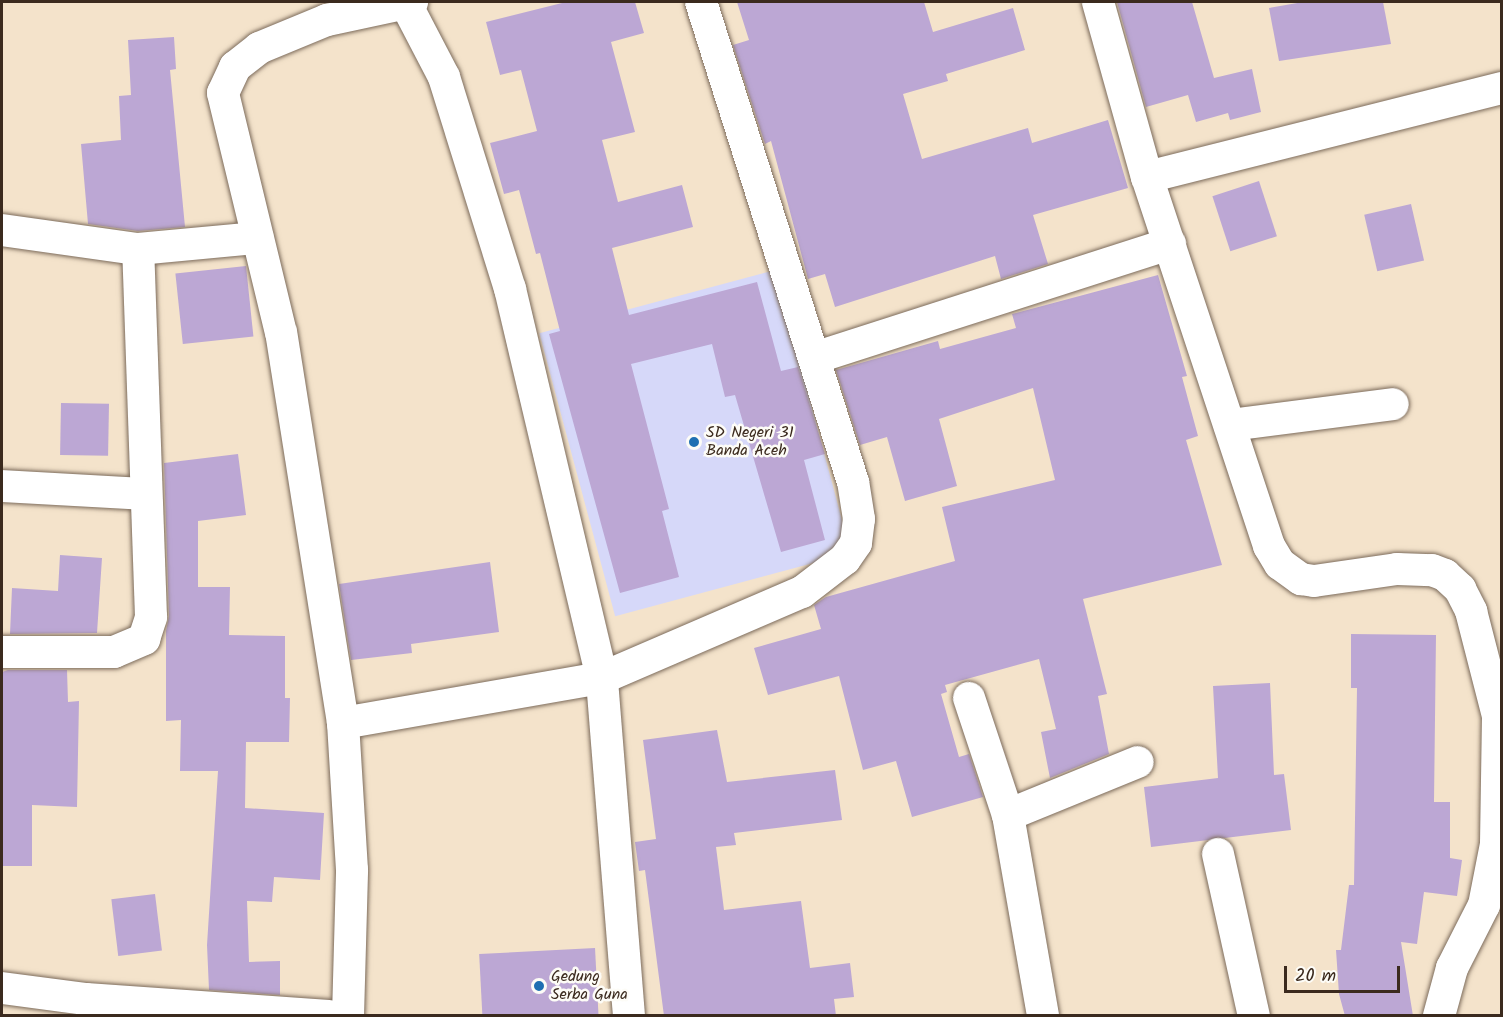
<!DOCTYPE html>
<html>
<head>
<meta charset="utf-8">
<style>
	body { margin:0 }
	#map { position:relative; width:1503px; height:1017px; overflow:hidden; background:#f4e3cb; font-family:Kalam,sans-serif }
	div>[style] { position:absolute }
	.built>* { inset:0; background:#d6d8f9; transform-origin:0 0 }
	.building>* { inset:0; background:#bca7d4; transform-origin:0 0 }
	.roads { filter:drop-shadow(0 0 2px #7c6b5b) drop-shadow(0 0 2px #7c6b5b) }
	.minor>* { height:32px; margin:-16px; padding:0 16px; transform-origin:16px; border-radius:16px; background:#fff }
	.dots>* { width:16px; height:16px; translate:-50% -50%; box-sizing:border-box; border:3px solid #fdfcf7; border-radius:50% }
	span { translate:-50% -50%; white-space:nowrap; text-align:center; line-height:1.15; -webkit-text-stroke:5px #fdfcf7; paint-order:stroke }
	.poi-label { font-size:16px; color:#3b2a1e }
	.left { translate:0 -50%; text-align:left }
	.frame { position:absolute; inset:0; border:3px solid #3b2a1e; pointer-events:none }
	.scale { position:absolute; left:1284px; top:966px; width:116px; height:27px; box-sizing:border-box; border:3px solid #3b2a1e; border-top:0; padding-left:8px; font-size:18px; line-height:21px; white-space:nowrap; color:#3b2a1e; -webkit-text-stroke:4px #fdfcf7; paint-order:stroke }
</style>
</head>
<body>
<div id="map">
	<div class="built">
		<i style="left:775px;top:270px;width:293px;height:244px;rotate:75deg"></i>
	</div>
	<div class="building">
		<i style="clip-path:polygon(566px 2px,635px 2px,644px 33px,611px 42px,635px 132px,602px 140px,618px 202px,682px 185px,693px 227px,612px 248px,629px 315px,757px 282px,781px 371px,798px 367px,825px 454px,804px 460px,825px 540px,781px 552px,735px 395px,725px 397px,712px 344px,631px 364px,669px 509px,662px 511px,679px 577px,620px 593px,549px 334px,560px 331px,540px 253px,536px 254px,519px 190px,504px 194px,490px 143px,537px 131px,521px 70px,500px 75px,486px 22px)"></i>
		<i style="clip-path:polygon(737px 2px,924px 2px,933px 32px,1013px 8px,1025px 50px,946px 74px,948px 81px,903px 94px,922px 159px,1028px 128px,1032px 143px,1108px 120px,1128px 188px,1033px 215px,1048px 264px,1001px 279px,995px 256px,835px 307px,825px 274px,808px 279px,771px 141px,765px 144px,733px 45px,749px 40px)"></i>
		<i style="clip-path:polygon(1117px 2px,1192px 2px,1214px 78px,1252px 69px,1261px 112px,1230px 120px,1228px 113px,1196px 122px,1188px 95px,1146px 107px)"></i>
		<i style="clip-path:polygon(1303px 2px,1383px 2px,1391px 44px,1279px 61px,1269px 8px)"></i>
		<i style="clip-path:polygon(174px 37px,176px 69px,170px 70px,185px 227px,138px 231px,88px 224px,81px 144px,121px 140px,119px 96px,131px 95px,128px 40px)"></i>
		<i style="left:1259px;top:181px;width:58px;height:49px;rotate:72deg"></i>
		<i style="left:1411px;top:204px;width:58px;height:48px;rotate:77deg"></i>
		<i style="left:246px;top:266px;width:71px;height:71px;rotate:84deg"></i>
		<i style="clip-path:polygon(1158px 275px,1187px 376px,1182px 377px,1198px 436px,1186px 440px,1222px 565px,1083px 599px,1107px 694px,1098px 696px,1109px 754px,1050px 778px,1041px 732px,1056px 729px,1039px 659px,945px 685px,947px 692px,941px 694px,959px 757px,969px 754px,983px 797px,912px 817px,896px 761px,863px 770px,839px 676px,768px 695px,754px 648px,821px 629px,814px 605px,826px 597px,955px 561px,942px 507px,1055px 480px,1033px 388px,939px 419px,957px 486px,905px 501px,887px 437px,860px 445px,836px 370px,938px 341px,940px 349px,1016px 328px,1012px 314px)"></i>
		<i style="left:61px;top:403px;width:48px;height:52px;rotate:1deg"></i>
		<i style="clip-path:polygon(238px 454px,246px 515px,198px 521px,198px 587px,230px 587px,229px 635px,285px 636px,285px 698px,290px 698px,289px 742px,246px 742px,245px 808px,324px 813px,320px 880px,274px 877px,272px 902px,247px 901px,249px 962px,280px 961px,280px 995px,209px 990px,207px 945px,218px 771px,180px 771px,181px 720px,166px 721px,166px 631px,169px 616px,164px 463px)"></i>
		<i style="clip-path:polygon(60px 555px,102px 558px,97px 633px,10px 634px,12px 588px,58px 591px)"></i>
		<i style="clip-path:polygon(490px 562px,499px 632px,411px 644px,412px 653px,351px 660px,339px 584px)"></i>
		<i style="clip-path:polygon(1351px 634px,1436px 635px,1434px 802px,1450px 802px,1450px 858px,1462px 860px,1457px 896px,1424px 892px,1417px 944px,1401px 942px,1413px 1016px,1345px 1016px,1339px 994px,1336px 950px,1341px 950px,1349px 885px,1354px 885px,1357px 688px,1351px 688px)"></i>
		<i style="clip-path:polygon(8px 670px,67px 670px,68px 702px,79px 701px,77px 807px,32px 805px,32px 866px,2px 866px,2px 672px)"></i>
		<i style="clip-path:polygon(1270px 683px,1274px 775px,1284px 774px,1291px 830px,1151px 847px,1144px 787px,1218px 778px,1213px 686px)"></i>
		<i style="clip-path:polygon(717px 730px,727px 782px,835px 770px,842px 820px,734px 833px,736px 845px,716px 847px,724px 910px,801px 901px,810px 968px,850px 963px,854px 997px,834px 999px,836px 1016px,664px 1016px,645px 870px,639px 871px,635px 842px,656px 839px,643px 740px)"></i>
		<i style="left:155px;top:894px;width:57px;height:44px;rotate:83deg"></i>
		<i style="left:595px;top:948px;width:68px;height:116px;rotate:87deg"></i>
	</div>
	<div class="roads">
		<div class="minor">
			<i style="left:1098px;top:2px;width:182px;rotate:74.4deg"></i>
			<i style="left:1147px;top:177px;width:389px;rotate:71.7deg"></i>
			<i style="left:1269px;top:546px;width:21px;rotate:59deg"></i>
			<i style="left:1280px;top:564px;width:26px;rotate:36deg"></i>
			<i style="left:1301px;top:579px;width:13px;rotate:9deg"></i>
			<i style="left:1314px;top:581px;width:84px;rotate:-8.2deg"></i>
			<i style="left:1397px;top:569px;width:35px;rotate:2deg"></i>
			<i style="left:1432px;top:570px;width:14px;rotate:21deg"></i>
			<i style="left:1445px;top:575px;width:21px;rotate:43deg"></i>
			<i style="left:1460px;top:589px;width:25px;rotate:63deg"></i>
			<i style="left:1471px;top:611px;width:108px;rotate:75.6deg"></i>
			<i style="left:1498px;top:716px;width:128px;rotate:90.9deg"></i>
			<i style="left:1496px;top:844px;width:62px;rotate:101.1deg"></i>
			<i style="left:1484px;top:905px;width:71px;rotate:116.9deg"></i>
			<i style="left:1452px;top:968px;width:50px;rotate:105.2deg"></i>
			<i style="left:1147px;top:177px;width:366px;rotate:-14.1deg"></i>
			<i style="left:2px;top:230px;width:137px;rotate:8deg"></i>
			<i style="left:814px;top:358px;width:374px;rotate:-17.8deg"></i>
			<i style="left:1230px;top:425px;width:164px;rotate:-7.3deg"></i>
			<i style="left:2px;top:486px;width:143px;rotate:3.2deg"></i>
			<i style="left:2px;top:652px;width:112px"></i>
			<i style="left:114px;top:652px;width:33px;rotate:-23deg"></i>
			<i style="left:144px;top:639px;width:23px;rotate:-72deg"></i>
			<i style="left:151px;top:617px;width:368px;rotate:-92deg"></i>
			<i style="left:138px;top:249px;width:120px;rotate:-5.3deg"></i>
			<i style="left:969px;top:698px;width:123px;rotate:71.6deg"></i>
			<i style="left:1008px;top:815px;width:204px;rotate:80.1deg"></i>
			<i style="left:343px;top:723px;width:263px;rotate:-9.9deg"></i>
			<i style="left:602px;top:678px;width:400px;rotate:-103.3deg"></i>
			<i style="left:510px;top:289px;width:222px;rotate:-107.3deg"></i>
			<i style="left:444px;top:77px;width:85px;rotate:-117.5deg"></i>
			<i style="left:1008px;top:815px;width:140px;rotate:-22.2deg"></i>
			<i style="left:1218px;top:854px;width:166px;rotate:77.5deg"></i>
			<i style="left:2px;top:988px;width:85px;rotate:7.5deg"></i>
			<i style="left:86px;top:999px;width:243px;rotate:4deg"></i>
			<i style="left:348px;top:1016px;width:146px;rotate:-88.4deg"></i>
			<i style="left:352px;top:870px;width:147px;rotate:-93.5deg"></i>
			<i style="left:343px;top:723px;width:395px;rotate:-99deg"></i>
			<i style="left:281px;top:333px;width:247px;rotate:-103.6deg"></i>
			<i style="left:223px;top:93px;width:29px;rotate:-65deg"></i>
			<i style="left:235px;top:67px;width:31px;rotate:-38deg"></i>
			<i style="left:259px;top:48px;width:74px;rotate:-22.4deg"></i>
			<i style="left:327px;top:20px;width:87px;rotate:-12deg"></i>
			<i style="left:629px;top:1016px;width:339px;rotate:-94.6deg"></i>
			<i style="left:602px;top:678px;width:218px;rotate:-23.3deg"></i>
			<i style="left:802px;top:592px;width:54px;rotate:-37.5deg"></i>
			<i style="left:845px;top:559px;width:19px;rotate:-55deg"></i>
			<i style="left:856px;top:543px;width:24px;rotate:-83deg"></i>
			<i style="left:859px;top:519px;width:37px;rotate:-99deg"></i>
			<i style="left:853px;top:482px;width:503px;rotate:-107.57deg"></i>
		</div>
	</div>
	<div class="dots">
		<i style="left:694px;top:442px;background:#1f6fb2"></i>
		<i style="left:539px;top:986px;background:#1f6fb2"></i>
	</div>
	<div class="poi-label">
		<span class="left" style="left:706px;top:442px">SD Negeri 31<br>Banda Aceh</span>
		<span class="left" style="left:551px;top:986px">Gedung<br>Serba Guna</span>
	</div>
	<div class="frame"></div>
	<div class="scale">20 m</div>
</div>
</body>
</html>
